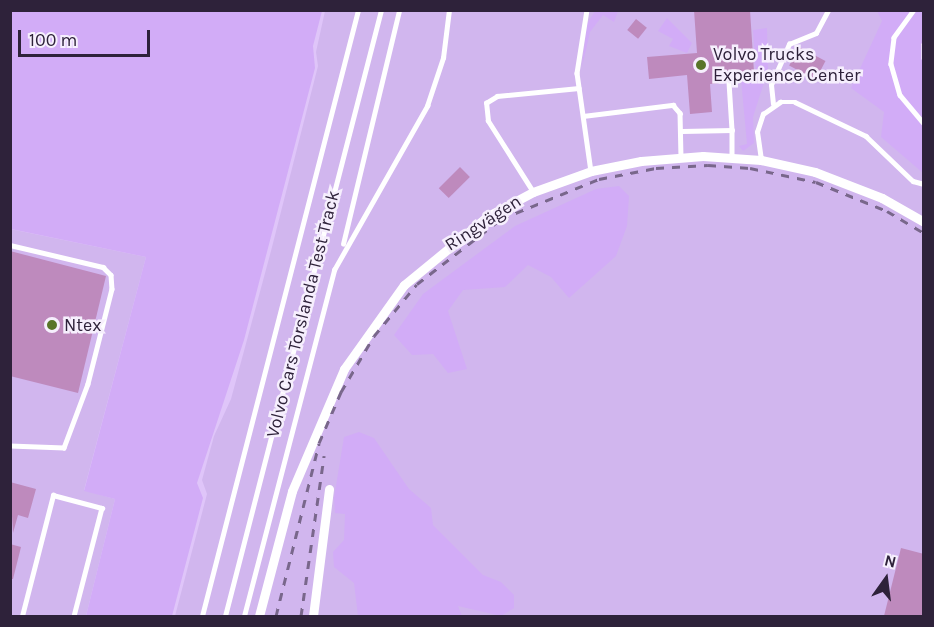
<!DOCTYPE html>
<html>
<head>
<meta charset="utf-8">
<style>
	body { margin:0 }
	#map { position:relative; width:934px; height:627px; overflow:hidden; background:#dfc5f9; font-family:Karla,sans-serif }
	div>[style] { position:absolute }
	.built>* { inset:0; background:#d1b6ee }
	.green>* { inset:0; background:#d2acf7 }
	.building>* { inset:0; background:#be8abd; transform-origin:0 0 }
	.service>* { height:4.5px; margin:-2.25px; padding:0 2.25px; transform-origin:2.25px; border-radius:2.25px; background:#fff }
	.minor>* { height:9px; margin:-4.5px; padding:0 4.5px; transform-origin:4.5px; border-radius:4.5px; background:#fff }
	.rail>* { height:3px; margin-top:-1.5px; transform-origin:0; background:repeating-linear-gradient(90deg,#79678b 0 8px,transparent 0 16px) }
	.dots>* { width:16px; height:16px; translate:-50% -50%; box-sizing:border-box; border:3px solid #f6effd; border-radius:50% }
	span { translate:-50% -50%; white-space:nowrap; text-align:center; line-height:1.15; -webkit-text-stroke:5px #f6effd; paint-order:stroke }
	.poi-label { font-size:18px; color:#2e223a }
	.left { translate:0 -50%; text-align:left }
	.street-label { font-size:18px; color:#2e223a }
	.frame { position:absolute; inset:0; border:12px solid #2e223a; pointer-events:none }
	.north { position:absolute; left:856px; top:549px; width:60px; height:60px; -webkit-text-stroke:4px #f6effd; paint-order:stroke; rotate:14deg; font-size:16px; font-weight:700; line-height:24px; text-align:center; color:#2e223a }
	.north::after { content:''; display:block; margin:auto; width:21px; height:27px; background:#2e223a; clip-path:polygon(50% 0,100% 100%,50% 72%,0 100%) }
	.scale { position:absolute; left:18px; top:30px; width:132px; height:27px; box-sizing:border-box; border:3px solid #2e223a; border-top:0; padding-left:8px; font-size:18px; line-height:21px; white-space:nowrap; color:#2e223a; -webkit-text-stroke:4px #f6effd; paint-order:stroke }
</style>
</head>
<body>
<div id="map">
	<div class="built">
		<i style="clip-path:polygon(325px 11px,923px 11px,923px 616px,175px 616px,207px 494px,202px 480px,214px 436px,231px 399px,271px 251px,318px 66px,316px 52px)"></i>
		<i style="clip-path:polygon(10px 229px,146px 257px,84px 490px,115px 499px,86px 616px,11px 616px)"></i>
	</div>
	<div class="green">
		<i style="clip-path:polygon(10px 11px,322px 11px,313px 46px,315px 68px,244px 340px,197px 483px,203px 498px,172px 616px,86px 616px,115px 499px,84px 491px,146px 257px,11px 229px)"></i>
		<i style="clip-path:polygon(595px 11px,618px 11px,614px 22px,603px 15px,590px 32px,582px 67px,587px 24px)"></i>
		<i style="clip-path:polygon(877px 11px,923px 11px,923px 173px,881px 137px,884px 112px,851px 88px,882px 21px)"></i>
		<i style="clip-path:polygon(667px 18px,692px 43px,687px 53px,669px 46px,673px 39px,658px 31px)"></i>
		<i style="clip-path:polygon(767px 28px,768px 70px,753px 117px,754px 143px,743px 151px,739px 146px,747px 144px,741px 79px,733px 81px,734px 75px,756px 73px,753px 30px)"></i>
		<i style="clip-path:polygon(619px 186px,629px 196px,627px 226px,616px 256px,569px 298px,551px 277px,528px 265px,505px 287px,463px 290px,448px 311px,467px 369px,448px 373px,433px 354px,412px 355px,394px 335px,423px 294px,515px 226px,596px 189px)"></i>
		<i style="clip-path:polygon(359px 432px,374px 438px,409px 489px,431px 508px,433px 525px,483px 575px,501px 582px,514px 595px,514px 608px,501px 616px,458px 606px,462px 616px,358px 616px,354px 583px,334px 567px,333px 552px,344px 540px,345px 514px,335px 513px,334px 498px,344px 437px)"></i>
	</div>
	<div class="building">
		<i style="clip-path:polygon(694px 10px,750px 10px,754px 72px,720px 74px,721px 83px,710px 84px,712px 112px,690px 114px,687px 75px,649px 79px,647px 57px,697px 53px)"></i>
		<i style="left:636px;top:19px;width:14px;height:14px;rotate:39deg"></i>
		<i style="left:799px;top:47px;width:30px;height:21px;rotate:28deg"></i>
		<i style="left:460px;top:167px;width:14px;height:30px;rotate:45deg"></i>
		<i style="clip-path:polygon(10px 251px,106px 276px,78px 393px,10px 376px)"></i>
		<i style="clip-path:polygon(10px 482px,36px 489px,28px 518px,18px 515px,13px 533px)"></i>
		<i style="clip-path:polygon(10px 544px,21px 547px,13px 579px,10px 579px)"></i>
		<i style="clip-path:polygon(901px 548px,924px 554px,924px 616px,884px 616px)"></i>
	</div>
	<div class="service">
		<i style="left:587px;top:10px;width:64px;rotate:99deg"></i>
		<i style="left:577px;top:73px;width:99px;rotate:81.9deg"></i>
		<i style="left:914px;top:10px;width:34px;rotate:126deg"></i>
		<i style="left:894px;top:38px;width:26px;rotate:97deg"></i>
		<i style="left:891px;top:64px;width:32px;rotate:74deg"></i>
		<i style="left:900px;top:95px;width:38px;rotate:50deg"></i>
		<i style="left:924px;top:44px;width:14px;rotate:90deg"></i>
		<i style="left:729px;top:82px;width:48px;rotate:86.4deg"></i>
		<i style="left:773px;top:104px;width:19px;rotate:-96deg"></i>
		<i style="left:771px;top:85px;width:45px;rotate:-66.3deg"></i>
		<i style="left:789px;top:44px;width:29px;rotate:-22deg"></i>
		<i style="left:816px;top:33px;width:26px;rotate:-62deg"></i>
		<i style="left:583px;top:116px;width:91px;rotate:-7deg"></i>
		<i style="left:673px;top:105px;width:11px;rotate:49deg"></i>
		<i style="left:680px;top:113px;width:44px;rotate:88.7deg"></i>
		<i style="left:682px;top:131px;width:50px;rotate:-1.1deg"></i>
		<i style="left:732px;top:130px;width:27px;rotate:90deg"></i>
		<i style="left:761px;top:160px;width:28px;rotate:-98deg"></i>
		<i style="left:757px;top:132px;width:19px;rotate:-72deg"></i>
		<i style="left:763px;top:114px;width:21px;rotate:-35deg"></i>
		<i style="left:780px;top:102px;width:15px"></i>
		<i style="left:795px;top:102px;width:79px;rotate:25.6deg"></i>
		<i style="left:866px;top:136px;width:65px;rotate:43.8deg"></i>
		<i style="left:913px;top:181px;width:11px;rotate:15deg"></i>
		<i style="left:533px;top:192px;width:84px;rotate:-122.4deg"></i>
		<i style="left:488px;top:121px;width:18px;rotate:-96deg"></i>
		<i style="left:486px;top:103px;width:13px;rotate:-32deg"></i>
		<i style="left:497px;top:96px;width:82px;rotate:-5.6deg"></i>
		<i style="left:343px;top:244px;width:241px;rotate:-76.5deg"></i>
		<i style="left:10px;top:245px;width:96px;rotate:13.3deg"></i>
		<i style="left:103px;top:267px;width:11px;rotate:45deg"></i>
		<i style="left:111px;top:275px;width:14px;rotate:86deg"></i>
		<i style="left:112px;top:289px;width:98px;rotate:104.2deg"></i>
		<i style="left:88px;top:384px;width:68px;rotate:110.6deg"></i>
		<i style="left:64px;top:448px;width:54px;rotate:-177.9deg"></i>
		<i style="left:22px;top:616px;width:125px;rotate:-75.6deg"></i>
		<i style="left:53px;top:495px;width:51px;rotate:14.9deg"></i>
		<i style="left:102px;top:508px;width:112px;rotate:104.5deg"></i>
		<i style="left:202px;top:616px;width:626px;rotate:-75.56deg"></i>
		<i style="left:225px;top:616px;width:626px;rotate:-75.56deg"></i>
		<i style="left:244px;top:616px;width:358px;rotate:-75.4deg"></i>
		<i style="left:334px;top:270px;width:189px;rotate:-60.4deg"></i>
		<i style="left:427px;top:106px;width:51px;rotate:-71.6deg"></i>
		<i style="left:443px;top:58px;width:48px;rotate:-82.9deg"></i>
	</div>
	<div class="minor">
		<i style="left:259px;top:616px;width:129px;rotate:-75.2deg"></i>
		<i style="left:292px;top:491px;width:133px;rotate:-66.9deg"></i>
		<i style="left:344px;top:369px;width:103px;rotate:-54.5deg"></i>
		<i style="left:404px;top:285px;width:109px;rotate:-39.4deg"></i>
		<i style="left:488px;top:216px;width:51px;rotate:-28.1deg"></i>
		<i style="left:533px;top:192px;width:62px;rotate:-19.9deg"></i>
		<i style="left:591px;top:171px;width:51px;rotate:-11.3deg"></i>
		<i style="left:641px;top:161px;width:62px;rotate:-4.6deg"></i>
		<i style="left:703px;top:156px;width:58px;rotate:3.9deg"></i>
		<i style="left:761px;top:160px;width:55px;rotate:12.5deg"></i>
		<i style="left:815px;top:172px;width:72px;rotate:21.2deg"></i>
		<i style="left:882px;top:198px;width:48px;rotate:29.7deg"></i>
		<i style="left:313px;top:616px;width:128px;rotate:-82.8deg"></i>
	</div>
	<div class="rail">
		<i style="left:276px;top:616px;width:178px;rotate:-76deg"></i>
		<i style="left:319px;top:443px;width:56px;rotate:-66.7deg"></i>
		<i style="left:341px;top:392px;width:65px;rotate:-59.5deg"></i>
		<i style="left:374px;top:336px;width:67px;rotate:-50.4deg"></i>
		<i style="left:417px;top:284px;width:106px;rotate:-37.7deg"></i>
		<i style="left:501px;top:219px;width:106px;rotate:-22.2deg"></i>
		<i style="left:599px;top:179px;width:58px;rotate:-10.9deg"></i>
		<i style="left:656px;top:168px;width:52px;rotate:-3.3deg"></i>
		<i style="left:708px;top:165px;width:42px;rotate:4.1deg"></i>
		<i style="left:750px;top:168px;width:67px;rotate:12deg"></i>
		<i style="left:816px;top:182px;width:77px;rotate:22.2deg"></i>
		<i style="left:887px;top:211px;width:43px;rotate:30.7deg"></i>
		<i style="left:301px;top:616px;width:162px;rotate:-81.8deg"></i>
	</div>
	<div class="dots">
		<i style="left:701px;top:65px;background:#597529"></i>
		<i style="left:52px;top:325px;background:#597529"></i>
	</div>
	<div class="poi-label">
		<span class="left" style="left:713px;top:65px">Volvo Trucks<br>Experience Center</span>
		<span class="left" style="left:64px;top:325px">Ntex</span>
	</div>
	<div class="street-label">
		<span style="left:483px;top:223px;rotate:-33deg">Ringvägen</span>
		<span style="left:303px;top:314px;rotate:-76deg">Volvo Cars Torslanda Test Track</span>
	</div>
	<div class="frame"></div>
	<div class="north">N</div>
	<div class="scale">100 m</div>
</div>
</body>
</html>
